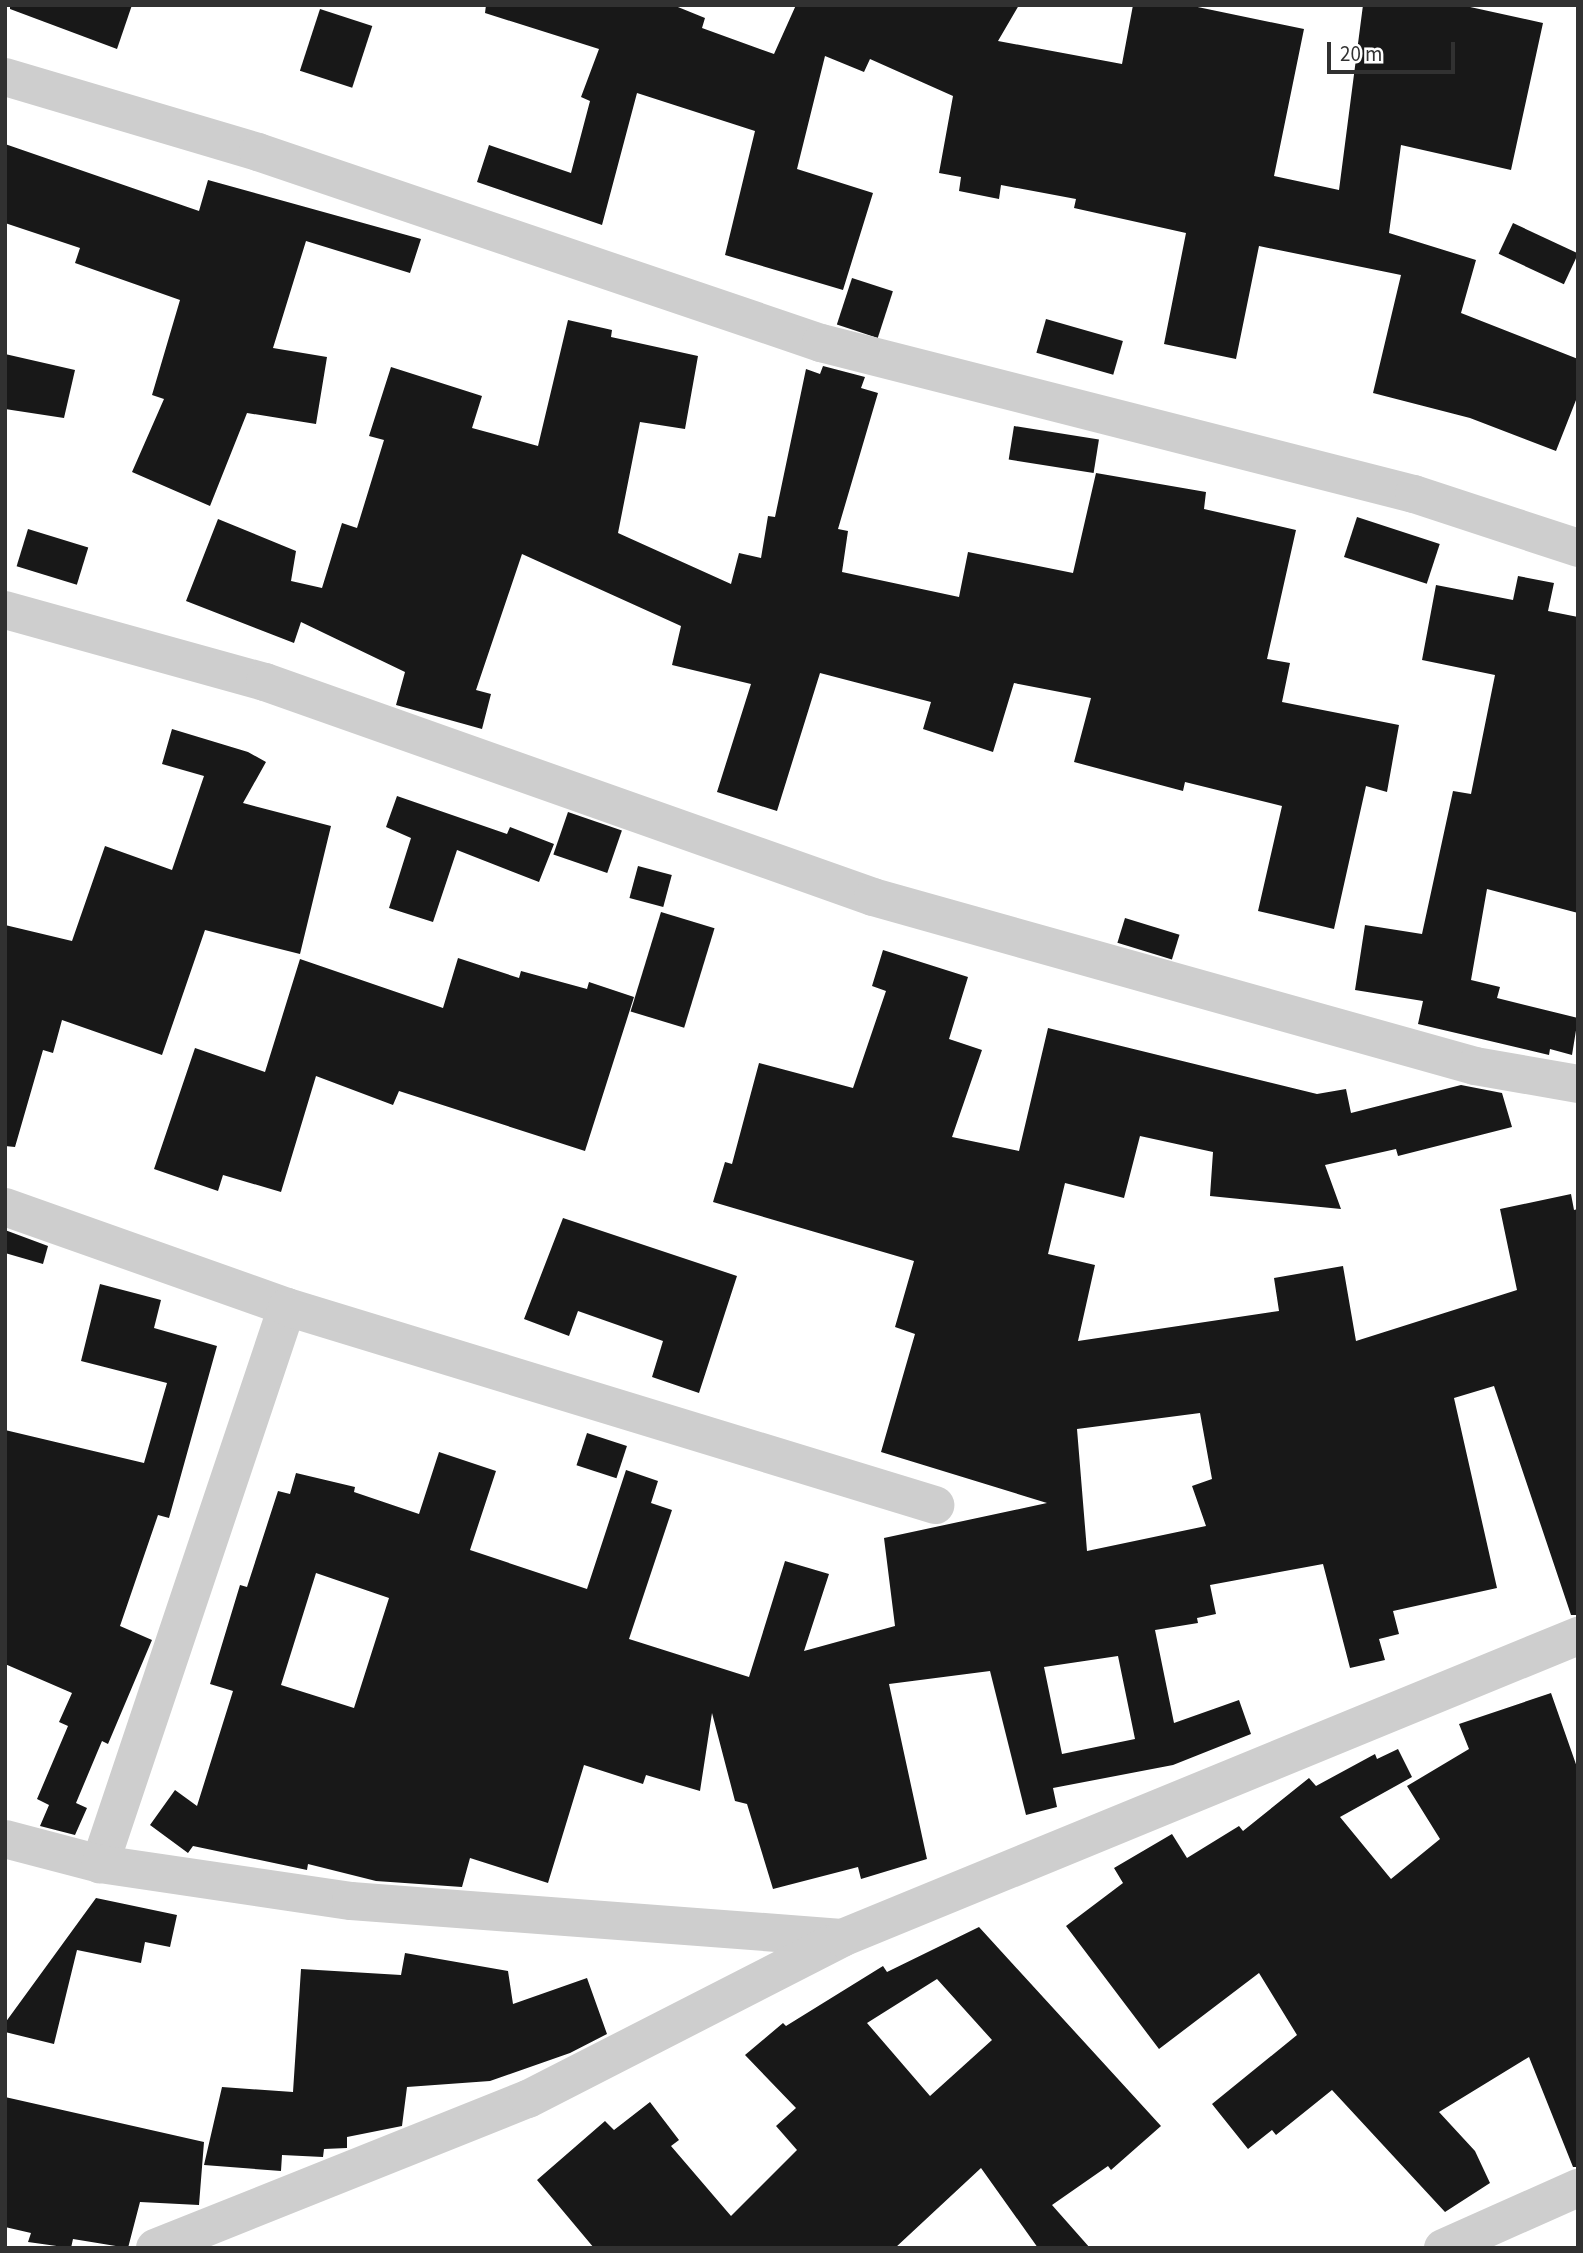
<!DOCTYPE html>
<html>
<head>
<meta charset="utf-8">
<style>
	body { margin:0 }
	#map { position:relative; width:1583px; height:2253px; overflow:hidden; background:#fff; font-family:"Source Sans 3",sans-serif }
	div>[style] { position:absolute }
	.building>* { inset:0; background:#181818; transform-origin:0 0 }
	.street>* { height:38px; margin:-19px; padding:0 19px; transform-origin:19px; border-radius:19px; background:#cecece }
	span { translate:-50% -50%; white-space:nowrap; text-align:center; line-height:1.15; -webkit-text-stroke:7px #fff; paint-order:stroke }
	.frame { position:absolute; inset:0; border:7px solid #313131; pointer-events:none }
	.scale { position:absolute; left:1327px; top:42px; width:128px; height:32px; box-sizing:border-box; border:4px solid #313131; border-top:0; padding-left:9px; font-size:21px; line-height:24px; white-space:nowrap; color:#313131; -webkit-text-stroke:5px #fff; paint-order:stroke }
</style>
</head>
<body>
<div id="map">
	<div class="building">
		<i style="clip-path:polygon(10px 5px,132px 5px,117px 49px,10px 9px)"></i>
		<i style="clip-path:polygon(486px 5px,673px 5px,705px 18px,702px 28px,774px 54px,796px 5px,1019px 5px,998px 41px,1122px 64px,1133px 5px,1188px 5px,1304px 29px,1274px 176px,1339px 190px,1363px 5px,1461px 5px,1543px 23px,1511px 170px,1401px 145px,1389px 233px,1476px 260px,1461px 313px,1578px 359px,1578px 395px,1556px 451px,1470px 418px,1373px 393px,1401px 275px,1259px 246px,1236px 359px,1164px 344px,1186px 233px,1074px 208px,1076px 199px,1001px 185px,999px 199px,959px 191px,961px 177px,939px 173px,953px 96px,870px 59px,864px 72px,825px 56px,797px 169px,873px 193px,843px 290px,725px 255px,755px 131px,637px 93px,602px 225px,477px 182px,489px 145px,571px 173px,590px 101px,581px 97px,599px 49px,485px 13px)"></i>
		<i style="left:320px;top:9px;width:55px;height:65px;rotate:18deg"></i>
		<i style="clip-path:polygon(5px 144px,199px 211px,208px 180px,421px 239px,410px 273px,306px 241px,273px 348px,327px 357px,316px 424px,247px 413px,210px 506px,132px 472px,164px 399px,152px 395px,180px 300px,75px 263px,80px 248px,5px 223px)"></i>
		<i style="left:1513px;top:223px;width:72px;height:34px;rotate:25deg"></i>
		<i style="left:852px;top:278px;width:43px;height:49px;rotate:18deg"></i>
		<i style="left:1046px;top:319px;width:80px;height:35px;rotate:16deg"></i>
		<i style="clip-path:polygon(568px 320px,612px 330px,611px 337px,698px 356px,685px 429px,640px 422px,618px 533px,731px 584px,739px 553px,761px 558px,768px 516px,775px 517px,806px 369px,820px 374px,823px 366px,865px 377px,861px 388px,878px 393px,838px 529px,848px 531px,842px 572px,959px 597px,968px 552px,1073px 573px,1096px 473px,1206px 492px,1204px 509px,1296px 530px,1267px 659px,1290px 663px,1282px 702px,1399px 725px,1387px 792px,1366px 786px,1334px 929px,1258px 911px,1282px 806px,1185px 782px,1183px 791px,1074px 762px,1091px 698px,1014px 683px,993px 752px,923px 729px,931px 702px,820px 673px,777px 811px,717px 792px,751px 684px,672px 665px,681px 626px,522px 554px,476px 690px,491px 694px,482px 729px,396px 705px,405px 672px,301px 622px,294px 643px,186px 601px,218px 519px,296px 551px,291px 581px,322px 588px,342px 523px,357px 528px,384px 440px,369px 436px,391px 367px,482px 396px,472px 428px,538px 446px)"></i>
		<i style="clip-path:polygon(5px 354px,75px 370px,64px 418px,5px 409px)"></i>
		<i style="left:1014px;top:426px;width:86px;height:34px;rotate:9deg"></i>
		<i style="left:1357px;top:517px;width:87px;height:42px;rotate:18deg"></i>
		<i style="left:28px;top:529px;width:63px;height:39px;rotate:17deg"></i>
		<i style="clip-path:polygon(1518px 576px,1554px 583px,1548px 611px,1578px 617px,1578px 913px,1487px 889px,1471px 980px,1500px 987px,1497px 998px,1578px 1018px,1572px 1055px,1550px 1049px,1549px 1055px,1418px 1024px,1423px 1001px,1355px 990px,1365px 925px,1422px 934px,1453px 791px,1471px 794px,1495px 675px,1422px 660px,1436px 585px,1513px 600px)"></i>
		<i style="clip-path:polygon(172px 729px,248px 752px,266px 762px,243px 803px,331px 826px,300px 954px,205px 930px,162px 1055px,62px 1020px,53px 1053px,43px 1050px,15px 1147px,5px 1146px,5px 925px,72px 941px,105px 846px,172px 870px,204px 776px,162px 764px)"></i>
		<i style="clip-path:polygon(397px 796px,507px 834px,510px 827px,554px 844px,539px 882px,457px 850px,433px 922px,389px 908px,411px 838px,386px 827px)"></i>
		<i style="left:568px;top:812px;width:57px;height:45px;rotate:19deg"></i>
		<i style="left:638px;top:866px;width:35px;height:33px;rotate:15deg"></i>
		<i style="left:661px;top:912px;width:56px;height:104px;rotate:17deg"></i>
		<i style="left:1125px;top:918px;width:57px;height:26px;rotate:17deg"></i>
		<i style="clip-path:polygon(evenodd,883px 950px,968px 977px,949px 1039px,982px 1050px,952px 1137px,1019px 1151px,1048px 1028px,1317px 1094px,1346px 1089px,1351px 1113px,1461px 1085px,1502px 1093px,1512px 1127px,1398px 1156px,1396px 1149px,1325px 1165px,1341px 1209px,1210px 1196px,1213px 1152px,1140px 1136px,1124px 1198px,1065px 1183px,1048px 1254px,1095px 1265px,1078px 1341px,1279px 1311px,1274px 1278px,1343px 1266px,1356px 1341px,1517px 1290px,1500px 1209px,1571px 1194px,1574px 1210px,1578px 1209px,1578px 1615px,1571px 1615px,1494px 1386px,1454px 1398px,1497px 1588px,1393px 1611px,1399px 1634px,1379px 1639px,1385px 1660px,1350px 1668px,1323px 1564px,1210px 1585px,1216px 1614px,1197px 1618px,1198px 1623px,1155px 1630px,1174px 1723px,1239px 1700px,1251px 1734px,1173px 1765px,1053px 1788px,1057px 1807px,1026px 1815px,990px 1671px,889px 1684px,927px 1859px,861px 1879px,858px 1867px,773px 1889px,747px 1804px,735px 1801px,712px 1713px,700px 1791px,646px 1775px,643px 1784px,584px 1765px,548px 1883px,470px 1858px,462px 1887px,376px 1881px,308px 1864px,307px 1870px,193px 1846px,188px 1853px,150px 1825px,175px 1790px,197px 1806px,233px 1691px,210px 1684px,240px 1585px,247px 1587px,278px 1491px,290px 1494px,296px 1473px,355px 1487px,354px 1492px,419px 1514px,439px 1452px,496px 1471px,470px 1550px,587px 1589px,626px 1470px,658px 1481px,651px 1503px,672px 1510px,629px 1639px,749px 1677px,785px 1561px,829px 1574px,804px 1651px,895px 1626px,884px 1538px,1047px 1503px,881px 1452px,915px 1334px,895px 1327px,914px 1261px,713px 1202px,725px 1162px,732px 1164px,759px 1063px,853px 1088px,886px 991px,872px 986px,883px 950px,1200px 1413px,1212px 1479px,1192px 1486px,1206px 1526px,1087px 1551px,1077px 1429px,1200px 1413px,883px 950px,316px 1573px,389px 1598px,354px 1708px,281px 1685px,316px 1573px,883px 950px,1118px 1656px,1135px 1739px,1062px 1754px,1044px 1667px,1118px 1656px)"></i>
		<i style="clip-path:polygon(458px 958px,519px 978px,521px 971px,587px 989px,589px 982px,634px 997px,585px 1151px,399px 1091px,393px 1105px,316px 1076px,281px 1192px,223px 1175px,218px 1191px,154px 1169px,195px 1048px,265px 1072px,300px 959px,443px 1008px)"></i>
		<i style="clip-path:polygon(563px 1218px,737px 1276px,699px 1393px,652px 1377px,663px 1341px,578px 1311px,569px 1336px,524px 1319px)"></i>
		<i style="clip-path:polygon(5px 1230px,48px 1246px,43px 1264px,5px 1253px)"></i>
		<i style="clip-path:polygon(100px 1284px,161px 1300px,154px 1328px,217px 1346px,169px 1518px,158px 1515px,120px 1626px,152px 1640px,108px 1744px,102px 1741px,76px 1803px,87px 1808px,75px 1835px,40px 1826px,49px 1805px,37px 1799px,68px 1726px,59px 1722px,72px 1693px,5px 1664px,5px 1430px,144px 1463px,167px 1383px,81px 1361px)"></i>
		<i style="left:587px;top:1433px;width:42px;height:34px;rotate:18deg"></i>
		<i style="clip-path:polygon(1551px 1693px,1578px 1770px,1578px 2167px,1573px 2167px,1529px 2057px,1439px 2112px,1475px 2151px,1490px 2183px,1445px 2212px,1332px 2090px,1276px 2135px,1272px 2130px,1248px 2149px,1212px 2104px,1297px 2035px,1259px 1973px,1159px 2049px,1066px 1926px,1123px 1883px,1114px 1868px,1172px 1834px,1187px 1858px,1239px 1826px,1243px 1831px,1309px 1778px,1316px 1786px,1375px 1754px,1377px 1759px,1398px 1749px,1412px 1777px,1340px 1817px,1391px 1879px,1440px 1839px,1407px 1786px,1469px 1749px,1459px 1724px)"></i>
		<i style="clip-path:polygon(96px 1898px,177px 1915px,170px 1947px,145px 1942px,141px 1963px,77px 1950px,54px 2044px,5px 2032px,5px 2023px)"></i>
		<i style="clip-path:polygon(evenodd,979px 1927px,1161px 2126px,1111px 2170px,1108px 2166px,1052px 2205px,1090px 2248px,1038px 2248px,981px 2168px,895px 2248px,594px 2248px,537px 2180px,605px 2121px,614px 2130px,650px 2102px,679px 2140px,671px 2146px,731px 2216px,797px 2150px,776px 2126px,796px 2108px,745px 2055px,783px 2023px,786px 2026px,883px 1966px,887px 1972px,979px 1927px,937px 1979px,992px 2040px,930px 2096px,867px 2023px,937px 1979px)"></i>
		<i style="clip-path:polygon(405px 1953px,508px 1971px,513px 2004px,587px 1978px,607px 2034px,570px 2053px,490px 2081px,407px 2087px,402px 2126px,347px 2137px,347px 2148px,324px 2149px,323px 2157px,282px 2155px,281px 2171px,204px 2165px,222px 2087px,293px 2092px,301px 1969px,401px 1975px)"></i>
		<i style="clip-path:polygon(5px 2097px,204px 2142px,199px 2205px,140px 2202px,128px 2248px,73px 2239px,71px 2248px,28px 2242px,31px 2233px,5px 2227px)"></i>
	</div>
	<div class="street">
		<i style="left:5px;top:77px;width:264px;rotate:16.5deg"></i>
		<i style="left:258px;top:152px;width:595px;rotate:18.74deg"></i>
		<i style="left:821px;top:343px;width:612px;rotate:14.29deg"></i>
		<i style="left:1414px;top:494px;width:173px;rotate:18.2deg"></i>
		<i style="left:5px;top:610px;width:270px;rotate:15.5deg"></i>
		<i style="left:265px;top:682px;width:645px;rotate:19.47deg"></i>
		<i style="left:873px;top:897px;width:625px;rotate:15.68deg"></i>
		<i style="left:1475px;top:1066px;width:105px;rotate:9.9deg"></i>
		<i style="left:5px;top:1207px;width:299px;rotate:19.5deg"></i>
		<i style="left:287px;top:1307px;width:588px;rotate:108.56deg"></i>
		<i style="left:287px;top:1307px;width:678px;rotate:16.99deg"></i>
		<i style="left:5px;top:1839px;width:98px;rotate:14.7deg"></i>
		<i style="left:100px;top:1864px;width:254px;rotate:8.4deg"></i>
		<i style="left:351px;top:1901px;width:492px;rotate:4.3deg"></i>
		<i style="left:155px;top:2248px;width:402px;rotate:-21.8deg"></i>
		<i style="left:528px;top:2099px;width:353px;rotate:-27.1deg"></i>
		<i style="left:842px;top:1938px;width:796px;rotate:-22.31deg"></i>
		<i style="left:1443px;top:2248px;width:148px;rotate:-24deg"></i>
	</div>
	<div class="frame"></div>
	<div class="scale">20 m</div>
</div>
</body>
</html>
